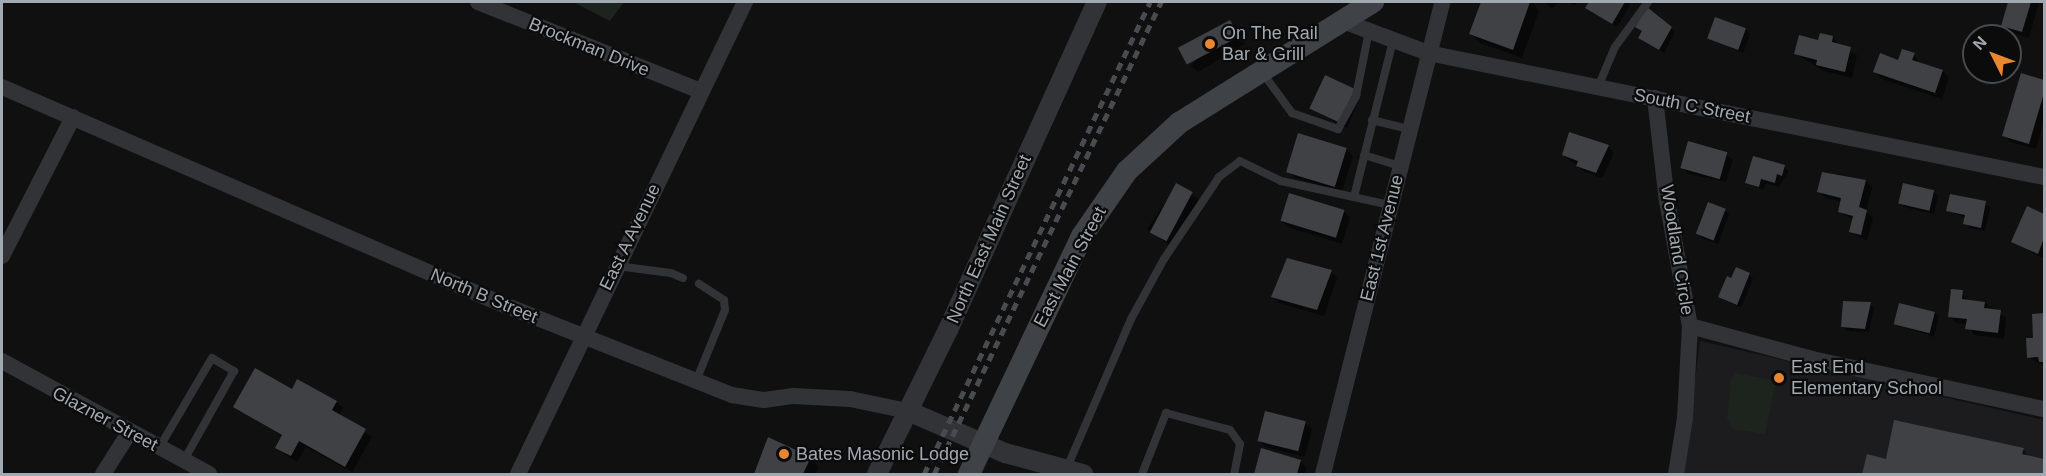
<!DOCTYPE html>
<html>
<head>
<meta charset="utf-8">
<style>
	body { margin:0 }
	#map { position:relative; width:2046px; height:476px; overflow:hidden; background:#101011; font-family:Arial,sans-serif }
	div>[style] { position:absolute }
	.built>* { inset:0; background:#1c1c1e }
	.green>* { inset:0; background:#1d241d }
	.shadow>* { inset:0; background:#0007; transform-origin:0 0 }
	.building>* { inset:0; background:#3f4144; transform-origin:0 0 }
	.service>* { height:8px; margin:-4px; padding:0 4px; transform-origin:4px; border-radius:4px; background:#313336 }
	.minor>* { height:16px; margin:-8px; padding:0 8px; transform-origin:8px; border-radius:8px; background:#313336 }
	.tertiary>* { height:20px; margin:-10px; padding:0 10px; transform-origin:10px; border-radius:10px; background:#313336 }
	.secondary>* { height:22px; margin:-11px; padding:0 11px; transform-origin:11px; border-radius:11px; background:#3f4246 }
	.rail>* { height:4.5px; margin-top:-2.25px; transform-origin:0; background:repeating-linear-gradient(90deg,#484b4f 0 8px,transparent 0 14px) }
	.dots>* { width:16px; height:16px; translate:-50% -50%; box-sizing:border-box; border:3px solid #0b0b0c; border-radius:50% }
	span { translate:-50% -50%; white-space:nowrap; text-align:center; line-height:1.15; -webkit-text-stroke:4.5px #0b0b0c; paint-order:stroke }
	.poi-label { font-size:18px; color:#a2aab1 }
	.left { translate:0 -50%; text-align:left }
	.street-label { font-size:18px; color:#a2aab1 }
	.frame { position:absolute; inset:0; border:3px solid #a2aab1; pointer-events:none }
	.north { position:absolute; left:1962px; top:24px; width:60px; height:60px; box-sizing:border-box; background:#0b0b0c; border:2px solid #474b4e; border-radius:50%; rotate:312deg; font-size:16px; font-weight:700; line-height:24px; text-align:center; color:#a2aab1 }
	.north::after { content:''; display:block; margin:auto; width:21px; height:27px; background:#e78732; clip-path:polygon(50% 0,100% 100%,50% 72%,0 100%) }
</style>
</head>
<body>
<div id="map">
	<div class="built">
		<i style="clip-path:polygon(1700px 341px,2044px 420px,2044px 474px,1683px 474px)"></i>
	</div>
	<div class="green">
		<i style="clip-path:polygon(573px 2px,624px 2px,610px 21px)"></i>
		<i style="clip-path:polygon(1736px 373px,1776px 381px,1765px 434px,1733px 429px,1727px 419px,1731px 379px)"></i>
	</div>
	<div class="shadow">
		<i style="clip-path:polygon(1484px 2px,1532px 2px,1539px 11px,1522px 58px,1480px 43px,1471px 34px)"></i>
		<i style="clip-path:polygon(1544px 2px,1558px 2px,1552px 9px)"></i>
		<i style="clip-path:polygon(1569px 2px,1578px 2px,1574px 6px)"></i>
		<i style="clip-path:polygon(1590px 2px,1627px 2px,1630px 5px,1617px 27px,1591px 12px,1586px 8px)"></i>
		<i style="clip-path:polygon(2009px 2px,2039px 2px,2029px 38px,2009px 32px,2003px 25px)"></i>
		<i style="clip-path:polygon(1229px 22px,1245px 44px,1198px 72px,1191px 66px)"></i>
		<i style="clip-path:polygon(1637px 27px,1671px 28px,1675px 32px,1664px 53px,1644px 42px,1640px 38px,1643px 32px)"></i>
		<i style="clip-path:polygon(1746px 29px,1750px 34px,1743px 53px,1709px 38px)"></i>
		<i style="clip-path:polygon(1833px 37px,1839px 46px,1857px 55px,1852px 78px,1824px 71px,1796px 54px)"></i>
		<i style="clip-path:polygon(1914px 54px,1920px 64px,1943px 71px,1949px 78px,1942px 99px,1882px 79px,1875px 72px)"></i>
		<i style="clip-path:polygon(2022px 75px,2044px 81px,2044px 120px,2036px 149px,2010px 142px,2004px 135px)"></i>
		<i style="clip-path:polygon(1355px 90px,1361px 96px,1347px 128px,1312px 109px)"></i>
		<i style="clip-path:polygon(1608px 147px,1614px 153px,1602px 178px,1585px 172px,1563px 155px)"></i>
		<i style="clip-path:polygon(1346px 149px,1353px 156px,1342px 192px,1295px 178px,1288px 171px)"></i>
		<i style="clip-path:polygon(1726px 154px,1733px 160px,1726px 182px,1689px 174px,1682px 167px)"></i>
		<i style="clip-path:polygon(1784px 167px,1789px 171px,1779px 187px,1766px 183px,1763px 190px,1747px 182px)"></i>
		<i style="clip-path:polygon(1837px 174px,1866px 181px,1872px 188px,1866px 211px,1873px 218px,1867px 241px,1851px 232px,1854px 220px,1839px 212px,1842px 202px,1825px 198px,1819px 191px)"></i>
		<i style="left:1177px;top:185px;width:27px;height:54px;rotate:34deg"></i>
		<i style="clip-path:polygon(1904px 185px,1934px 192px,1938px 196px,1934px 214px,1904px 207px,1900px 203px)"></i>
		<i style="clip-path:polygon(1951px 196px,1990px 207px,1985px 231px,1969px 228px,1966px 218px,1948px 211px)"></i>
		<i style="clip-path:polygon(2027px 208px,2044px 216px,2044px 259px,2013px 242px)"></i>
		<i style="clip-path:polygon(1725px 210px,1729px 214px,1718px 244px,1702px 238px,1698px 234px)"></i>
		<i style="clip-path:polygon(1344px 211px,1350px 218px,1342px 244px,1288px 227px,1282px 221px)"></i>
		<i style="clip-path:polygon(1331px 271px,1337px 278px,1324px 316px,1279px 303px,1273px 297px,1277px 282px)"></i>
		<i style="clip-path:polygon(1749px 274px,1753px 279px,1741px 308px,1719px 297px,1732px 280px)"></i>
		<i style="clip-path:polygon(1962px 292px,1968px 301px,1985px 303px,2006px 318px,2004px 339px,1974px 335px,1968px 324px,1956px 323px,1950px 316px)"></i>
		<i style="clip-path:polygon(1870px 304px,1874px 308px,1869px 332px,1847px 331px,1843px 327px)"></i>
		<i style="clip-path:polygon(1935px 313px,1939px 317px,1934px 337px,1895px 324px)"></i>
		<i style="clip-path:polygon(2033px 315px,2044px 315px,2044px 366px,2028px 357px,2035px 339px)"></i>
		<i style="clip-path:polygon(292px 391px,336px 402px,343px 408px,338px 416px,372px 437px,352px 472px,306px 447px,297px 462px,284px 454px,277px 447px,283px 437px,235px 407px)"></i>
		<i style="clip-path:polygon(1305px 423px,1312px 429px,1305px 457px,1265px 447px,1259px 440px)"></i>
		<i style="clip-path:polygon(769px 439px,810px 458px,819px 467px,815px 474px,756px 474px)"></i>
		<i style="clip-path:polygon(2023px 449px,2029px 457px,2044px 461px,2044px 474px,1864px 474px,1868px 456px,1887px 460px)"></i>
		<i style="clip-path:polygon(1262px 450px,1300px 461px,1307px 468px,1305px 474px,1255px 474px)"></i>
	</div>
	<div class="building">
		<i style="clip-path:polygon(1481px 2px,1530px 2px,1513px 50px,1469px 34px)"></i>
		<i style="clip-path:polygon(1589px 2px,1625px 2px,1612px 24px,1585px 8px)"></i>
		<i style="clip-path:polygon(2008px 2px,2031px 2px,2022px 32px,2001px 26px)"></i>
		<i style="clip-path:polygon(1647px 7px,1672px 27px,1659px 50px,1638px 38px,1642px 31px,1635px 27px)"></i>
		<i style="left:1715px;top:17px;width:33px;height:23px;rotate:20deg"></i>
		<i style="left:1230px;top:20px;width:19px;height:59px;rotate:62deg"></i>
		<i style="clip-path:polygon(1820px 33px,1833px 36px,1832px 42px,1851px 47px,1845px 72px,1816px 65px,1817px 60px,1794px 54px,1799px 35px,1818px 40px)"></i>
		<i style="clip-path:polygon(1902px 49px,1915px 53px,1912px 60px,1943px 70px,1935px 93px,1873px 72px,1880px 53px,1898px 60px)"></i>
		<i style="clip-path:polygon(2021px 73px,2044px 80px,2044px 93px,2029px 144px,2002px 136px)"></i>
		<i style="left:1325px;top:75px;width:33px;height:37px;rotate:25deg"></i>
		<i style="clip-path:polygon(1569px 132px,1609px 145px,1596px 173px,1576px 166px,1578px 161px,1562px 155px)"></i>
		<i style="left:1298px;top:133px;width:51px;height:41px;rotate:17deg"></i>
		<i style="left:1688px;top:141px;width:41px;height:28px;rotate:16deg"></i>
		<i style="clip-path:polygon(1753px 156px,1785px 165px,1782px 176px,1777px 174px,1775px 183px,1761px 179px,1759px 187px,1745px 183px)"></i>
		<i style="clip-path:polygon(1822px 172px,1866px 180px,1859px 207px,1867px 210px,1861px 235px,1849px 232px,1853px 216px,1838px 212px,1841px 198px,1817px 192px)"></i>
		<i style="left:1176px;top:183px;width:19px;height:56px;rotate:28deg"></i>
		<i style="left:1903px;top:183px;width:32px;height:21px;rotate:13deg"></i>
		<i style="left:1289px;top:193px;width:58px;height:29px;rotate:17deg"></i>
		<i style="clip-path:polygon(1950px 194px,1986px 201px,1981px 228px,1963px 224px,1965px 215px,1946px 211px)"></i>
		<i style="left:1708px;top:202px;width:19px;height:34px;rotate:21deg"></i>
		<i style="clip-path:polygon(2027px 206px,2044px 214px,2044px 238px,2038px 254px,2011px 242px)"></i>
		<i style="clip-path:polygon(1287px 258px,1332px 270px,1317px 310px,1271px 297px)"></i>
		<i style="clip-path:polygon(1736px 267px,1750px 273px,1737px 305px,1718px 297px,1727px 276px,1731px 278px)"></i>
		<i style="clip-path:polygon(1951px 289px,1963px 290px,1962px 299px,1985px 302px,1984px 308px,2001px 310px,1998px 333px,1965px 329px,1967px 319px,1948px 317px)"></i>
		<i style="clip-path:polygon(1843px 301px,1871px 302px,1865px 329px,1841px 327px)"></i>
		<i style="left:1899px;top:303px;width:37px;height:22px;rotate:14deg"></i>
		<i style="clip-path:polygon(2044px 313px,2044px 362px,2039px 362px,2038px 357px,2027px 358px,2026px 338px,2033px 338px,2032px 314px)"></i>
		<i style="clip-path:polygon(255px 368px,292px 389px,297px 379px,337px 401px,332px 410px,366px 429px,345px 467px,299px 441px,291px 456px,275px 448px,282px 435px,233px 407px)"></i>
		<i style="left:1265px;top:411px;width:42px;height:31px;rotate:14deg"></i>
		<i style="clip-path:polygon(1894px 420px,2024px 448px,2022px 454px,2044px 459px,2044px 474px,1862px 474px,1867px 454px,1886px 459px)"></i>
		<i style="clip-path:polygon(768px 437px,811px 457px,803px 474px,754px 474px)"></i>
		<i style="clip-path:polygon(1261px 448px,1301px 460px,1297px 474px,1254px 474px)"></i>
	</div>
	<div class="service">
		<i style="left:1262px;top:72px;width:51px;rotate:53.8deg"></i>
		<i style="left:1292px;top:113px;width:49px;rotate:19.2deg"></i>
		<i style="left:1338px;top:129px;width:38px;rotate:-61deg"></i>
		<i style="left:1356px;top:96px;width:66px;rotate:-78.7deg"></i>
		<i style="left:1598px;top:87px;width:43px;rotate:-67deg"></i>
		<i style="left:1615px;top:47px;width:56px;rotate:-53.7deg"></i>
		<i style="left:1372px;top:120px;width:38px;rotate:14deg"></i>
		<i style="left:1364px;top:155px;width:38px;rotate:17deg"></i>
		<i style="left:1354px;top:197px;width:162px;rotate:-76deg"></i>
		<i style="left:617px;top:266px;width:54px;rotate:7.4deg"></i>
		<i style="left:671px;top:273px;width:13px;rotate:23deg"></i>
		<i style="left:696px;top:381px;width:77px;rotate:-67.8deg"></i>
		<i style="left:725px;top:310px;width:10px;rotate:-96deg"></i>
		<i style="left:724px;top:300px;width:30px;rotate:-147deg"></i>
		<i style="left:159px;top:448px;width:104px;rotate:-59.5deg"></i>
		<i style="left:212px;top:358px;width:26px;rotate:31deg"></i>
		<i style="left:234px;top:371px;width:102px;rotate:119.3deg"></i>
		<i style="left:1066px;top:470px;width:164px;rotate:-66.7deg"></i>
		<i style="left:1131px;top:319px;width:68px;rotate:-61.2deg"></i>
		<i style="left:1164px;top:259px;width:99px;rotate:-56.1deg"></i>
		<i style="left:1219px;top:177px;width:26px;rotate:-37deg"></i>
		<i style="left:1240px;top:161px;width:46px;rotate:26deg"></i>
		<i style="left:1281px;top:181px;width:112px;rotate:12.4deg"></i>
		<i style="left:1142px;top:474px;width:66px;rotate:-68.5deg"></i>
		<i style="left:1166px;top:413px;width:66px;rotate:14.9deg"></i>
		<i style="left:1230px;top:430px;width:17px;rotate:54deg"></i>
		<i style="left:1240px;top:444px;width:31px;rotate:101deg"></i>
	</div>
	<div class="minor">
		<i style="left:478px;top:2px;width:239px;rotate:21.8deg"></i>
		<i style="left:1343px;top:21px;width:91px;rotate:20.6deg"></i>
		<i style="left:1428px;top:53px;width:628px;rotate:11.38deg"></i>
		<i style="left:2px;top:87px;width:540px;rotate:23.48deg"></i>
		<i style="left:497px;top:302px;width:253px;rotate:21.6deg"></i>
		<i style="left:732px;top:395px;width:32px;rotate:9deg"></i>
		<i style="left:764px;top:400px;width:30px;rotate:-8deg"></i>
		<i style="left:794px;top:396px;width:56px;rotate:3.1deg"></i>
		<i style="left:850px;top:399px;width:59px;rotate:11.7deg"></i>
		<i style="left:1655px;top:98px;width:104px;rotate:83.4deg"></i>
		<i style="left:1667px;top:201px;width:127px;rotate:79.6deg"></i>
		<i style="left:1690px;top:326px;width:126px;rotate:15.1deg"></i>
		<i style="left:1812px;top:359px;width:237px;rotate:12.2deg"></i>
		<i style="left:2px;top:256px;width:156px;rotate:-62.9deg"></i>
		<i style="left:2px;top:361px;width:236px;rotate:28.6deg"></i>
		<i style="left:103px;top:474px;width:49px;rotate:-57.6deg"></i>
		<i style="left:518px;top:474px;width:524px;rotate:-64.32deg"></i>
		<i style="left:1323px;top:474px;width:487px;rotate:-75.8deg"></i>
		<i style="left:1676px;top:474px;width:57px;rotate:-80.9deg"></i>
		<i style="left:1685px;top:418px;width:92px;rotate:-86.9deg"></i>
	</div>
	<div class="tertiary">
		<i style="left:908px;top:411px;width:106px;rotate:23.4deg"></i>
		<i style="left:1005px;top:453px;width:81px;rotate:15.1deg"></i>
		<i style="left:877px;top:474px;width:161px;rotate:-63.8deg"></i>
		<i style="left:948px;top:330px;width:360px;rotate:-65.6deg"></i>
	</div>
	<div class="secondary">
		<i style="left:969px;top:474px;width:263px;rotate:-64.6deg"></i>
		<i style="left:1082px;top:236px;width:79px;rotate:-55.3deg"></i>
		<i style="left:1127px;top:171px;width:71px;rotate:-42.7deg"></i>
		<i style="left:1179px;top:123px;width:229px;rotate:-32deg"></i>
	</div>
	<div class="rail">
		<i style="left:924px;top:474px;width:523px;rotate:-64.41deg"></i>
		<i style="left:934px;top:474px;width:524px;rotate:-64.32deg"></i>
	</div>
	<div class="dots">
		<i style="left:1210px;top:44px;background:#e78732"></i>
		<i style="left:1779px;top:378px;background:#e78732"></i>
		<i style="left:784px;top:454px;background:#e78732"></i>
	</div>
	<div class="poi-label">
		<span class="left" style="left:1222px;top:44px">On The Rail<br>Bar &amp; Grill</span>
		<span class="left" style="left:1791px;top:378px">East End<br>Elementary School</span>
		<span class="left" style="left:796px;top:454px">Bates Masonic Lodge</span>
	</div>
	<div class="street-label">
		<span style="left:589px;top:47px;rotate:22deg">Brockman Drive</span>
		<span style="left:1692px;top:106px;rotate:11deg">South C Street</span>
		<span style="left:630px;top:237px;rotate:-64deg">East A Avenue</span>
		<span style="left:1382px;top:238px;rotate:-76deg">East 1st Avenue</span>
		<span style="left:989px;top:239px;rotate:-66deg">North East Main Street</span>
		<span style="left:1677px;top:250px;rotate:81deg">Woodland Circle</span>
		<span style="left:1070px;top:267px;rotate:-62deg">East Main Street</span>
		<span style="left:484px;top:296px;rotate:23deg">North B Street</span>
		<span style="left:105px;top:419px;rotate:28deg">Glazner Street</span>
	</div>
	<div class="frame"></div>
	<div class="north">N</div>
</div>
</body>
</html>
